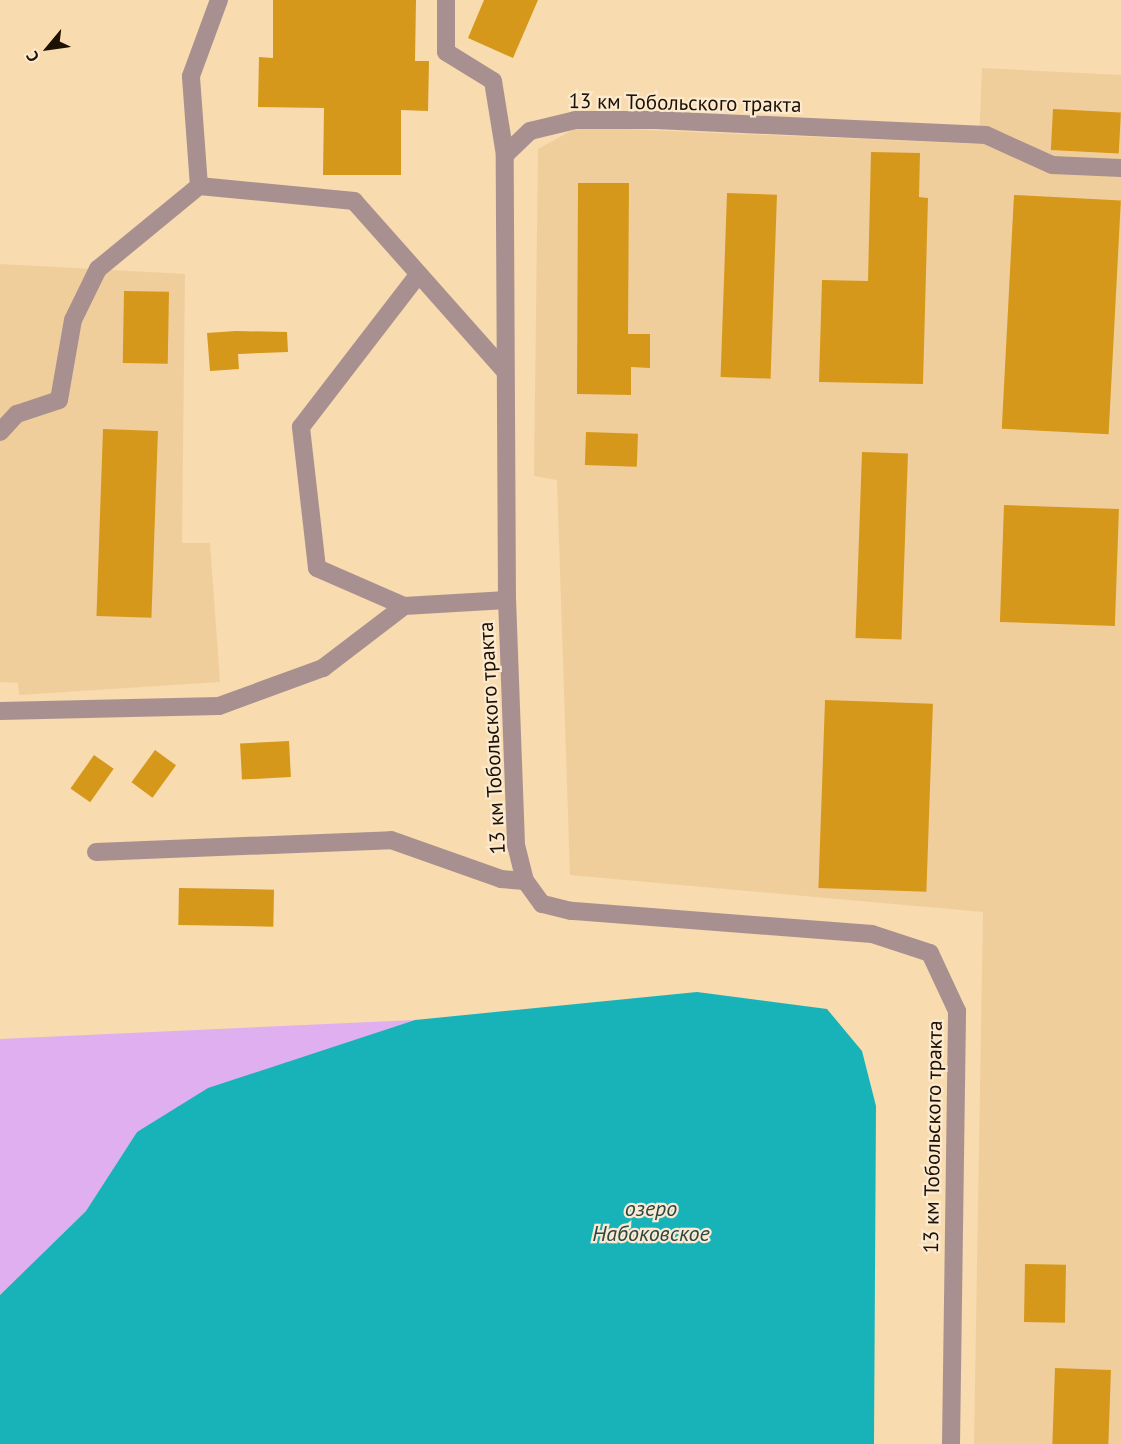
<!DOCTYPE html>
<html>
<head>
<meta charset="utf-8">
<style>
	body { margin:0 }
	#map { position:relative; width:1121px; height:1444px; overflow:hidden; background:#f8dbae; font-family:"PT Sans",sans-serif }
	div>[style] { position:absolute }
	.built>* { inset:0; background:#f0ce9c }
	.green>* { inset:0; background:#e0afef }
	.water>* { inset:0; background:#18b3b8 }
	.building>* { inset:0; background:#d6981b; transform-origin:0 0 }
	.minor>* { height:18px; margin:-9px; padding:0 9px; transform-origin:9px; border-radius:9px; background:#a99090 }
	span { translate:-50% -50%; white-space:nowrap; text-align:center; line-height:1.15; -webkit-text-stroke:4.5px #fcead0; paint-order:stroke }
	.street-label { font-size:21px; color:#1c1103 }
	.water-label { font-size:22px; color:#2b4848; font-style:italic }
	.north { position:absolute; left:18px; top:18px; width:60px; height:60px; -webkit-text-stroke:4px #fcead0; paint-order:stroke; rotate:241deg; font-size:16px; font-weight:700; line-height:24px; text-align:center; color:#1c1103 }
	.north::after { content:''; display:block; margin:auto; width:21px; height:27px; background:#1c1103; clip-path:polygon(50% 0,100% 100%,50% 72%,0 100%) }
</style>
</head>
<body>
<div id="map">
	<div class="built">
		<i style="clip-path:polygon(982px 68px,1121px 75px,1121px 1444px,974px 1444px,983px 912px,570px 875px,557px 480px,534px 476px,538px 149px,578px 127px,979px 144px)"></i>
		<i style="clip-path:polygon(0 264px,185px 274px,182px 543px,210px 543px,220px 682px,19px 695px,18px 683px,0 682px)"></i>
	</div>
	<div class="green">
		<i style="clip-path:polygon(415px 1020px,281px 1065px,137px 1132px,86px 1211px,0 1295px,0 1039px)"></i>
	</div>
	<div class="water">
		<i style="clip-path:polygon(697px 992px,827px 1009px,862px 1051px,876px 1106px,874px 1444px,0 1444px,0 1295px,86px 1211px,137px 1132px,208px 1088px,415px 1020px)"></i>
	</div>
	<div class="building">
		<i style="clip-path:polygon(273px 0,416px 0,415px 61px,429px 61px,428px 111px,401px 110px,401px 175px,323px 175px,324px 108px,258px 107px,259px 57px,273px 58px)"></i>
		<i style="clip-path:polygon(484px 0,538px 0,513px 58px,468px 38px)"></i>
		<i style="left:1053px;top:109px;width:68px;height:41px;rotate:3deg"></i>
		<i style="clip-path:polygon(871px 152px,920px 153px,919px 197px,928px 198px,923px 384px,819px 382px,822px 280px,868px 281px)"></i>
		<i style="clip-path:polygon(578px 183px,629px 183px,628px 334px,650px 334px,650px 368px,631px 367px,631px 395px,577px 394px)"></i>
		<i style="left:727px;top:193px;width:50px;height:184px;rotate:2deg"></i>
		<i style="left:1014px;top:195px;width:107px;height:234px;rotate:3deg"></i>
		<i style="left:124px;top:291px;width:45px;height:72px;rotate:1deg"></i>
		<i style="clip-path:polygon(236px 331px,287px 332px,288px 352px,238px 354px,239px 369px,210px 371px,207px 333px)"></i>
		<i style="left:103px;top:429px;width:55px;height:187px;rotate:2deg"></i>
		<i style="left:586px;top:432px;width:52px;height:33px;rotate:2deg"></i>
		<i style="left:862px;top:452px;width:46px;height:186px;rotate:2deg"></i>
		<i style="left:1004px;top:505px;width:115px;height:117px;rotate:2deg"></i>
		<i style="left:825px;top:700px;width:108px;height:188px;rotate:2deg"></i>
		<i style="left:289px;top:741px;width:36px;height:49px;rotate:87deg"></i>
		<i style="left:155px;top:750px;width:26px;height:40px;rotate:36deg"></i>
		<i style="left:94px;top:755px;width:24px;height:41px;rotate:35deg"></i>
		<i style="left:179px;top:888px;width:95px;height:37px;rotate:1deg"></i>
		<i style="left:1025px;top:1264px;width:41px;height:58px;rotate:1deg"></i>
		<i style="left:1055px;top:1368px;width:56px;height:76px;rotate:2deg"></i>
	</div>
	<div class="minor">
		<i style="left:446px;top:0;width:52px;rotate:90deg"></i>
		<i style="left:446px;top:52px;width:55px;rotate:31.7deg"></i>
		<i style="left:493px;top:81px;width:75px;rotate:80.8deg"></i>
		<i style="left:199px;top:186px;width:110px;rotate:-94.2deg"></i>
		<i style="left:191px;top:76px;width:81px;rotate:-69.8deg"></i>
		<i style="left:0;top:432px;width:25px;rotate:-47deg"></i>
		<i style="left:17px;top:414px;width:44px;rotate:-18.4deg"></i>
		<i style="left:59px;top:400px;width:81px;rotate:-80.1deg"></i>
		<i style="left:73px;top:320px;width:57px;rotate:-63.9deg"></i>
		<i style="left:98px;top:269px;width:131px;rotate:-39.4deg"></i>
		<i style="left:199px;top:186px;width:156px;rotate:5.5deg"></i>
		<i style="left:354px;top:201px;width:227px;rotate:48.4deg"></i>
		<i style="left:404px;top:606px;width:95px;rotate:-156.4deg"></i>
		<i style="left:317px;top:568px;width:142px;rotate:-96.5deg"></i>
		<i style="left:301px;top:427px;width:193px;rotate:-52.4deg"></i>
		<i style="left:0;top:711px;width:219px;rotate:-1.3deg"></i>
		<i style="left:219px;top:706px;width:111px;rotate:-20.1deg"></i>
		<i style="left:323px;top:668px;width:102px;rotate:-37.4deg"></i>
		<i style="left:404px;top:606px;width:103px;rotate:-3.3deg"></i>
		<i style="left:96px;top:852px;width:295px;rotate:-2.3deg"></i>
		<i style="left:391px;top:840px;width:117px;rotate:19.5deg"></i>
		<i style="left:501px;top:879px;width:24px;rotate:5deg"></i>
		<i style="left:951px;top:1444px;width:433px;rotate:-89.2deg"></i>
		<i style="left:957px;top:1011px;width:64px;rotate:-115deg"></i>
		<i style="left:930px;top:953px;width:61px;rotate:-161.9deg"></i>
		<i style="left:872px;top:934px;width:302px;rotate:-175.6deg"></i>
		<i style="left:571px;top:911px;width:30px;rotate:-166deg"></i>
		<i style="left:542px;top:904px;width:29px;rotate:-126deg"></i>
		<i style="left:525px;top:881px;width:38px;rotate:-104deg"></i>
		<i style="left:516px;top:844px;width:244px;rotate:-92.1deg"></i>
		<i style="left:507px;top:600px;width:445px;rotate:-90.3deg"></i>
		<i style="left:505px;top:155px;width:35px;rotate:-44deg"></i>
		<i style="left:530px;top:131px;width:47px;rotate:-13.4deg"></i>
		<i style="left:576px;top:120px;width:80px"></i>
		<i style="left:656px;top:120px;width:330px;rotate:2.6deg"></i>
		<i style="left:986px;top:135px;width:72px;rotate:24.4deg"></i>
		<i style="left:1052px;top:165px;width:69px;rotate:2.5deg"></i>
	</div>
	<div class="street-label">
		<span style="left:685px;top:103px;rotate:1deg">13 км Тобольского тракта</span>
		<span style="left:492px;top:738px;rotate:-93deg">13 км Тобольского тракта</span>
		<span style="left:933px;top:1137px;rotate:-89deg">13 км Тобольского тракта</span>
	</div>
	<div class="water-label">
		<span style="left:651px;top:1221px">озеро<br>Набоковское</span>
	</div>
	<div class="north">С</div>
</div>
</body>
</html>
